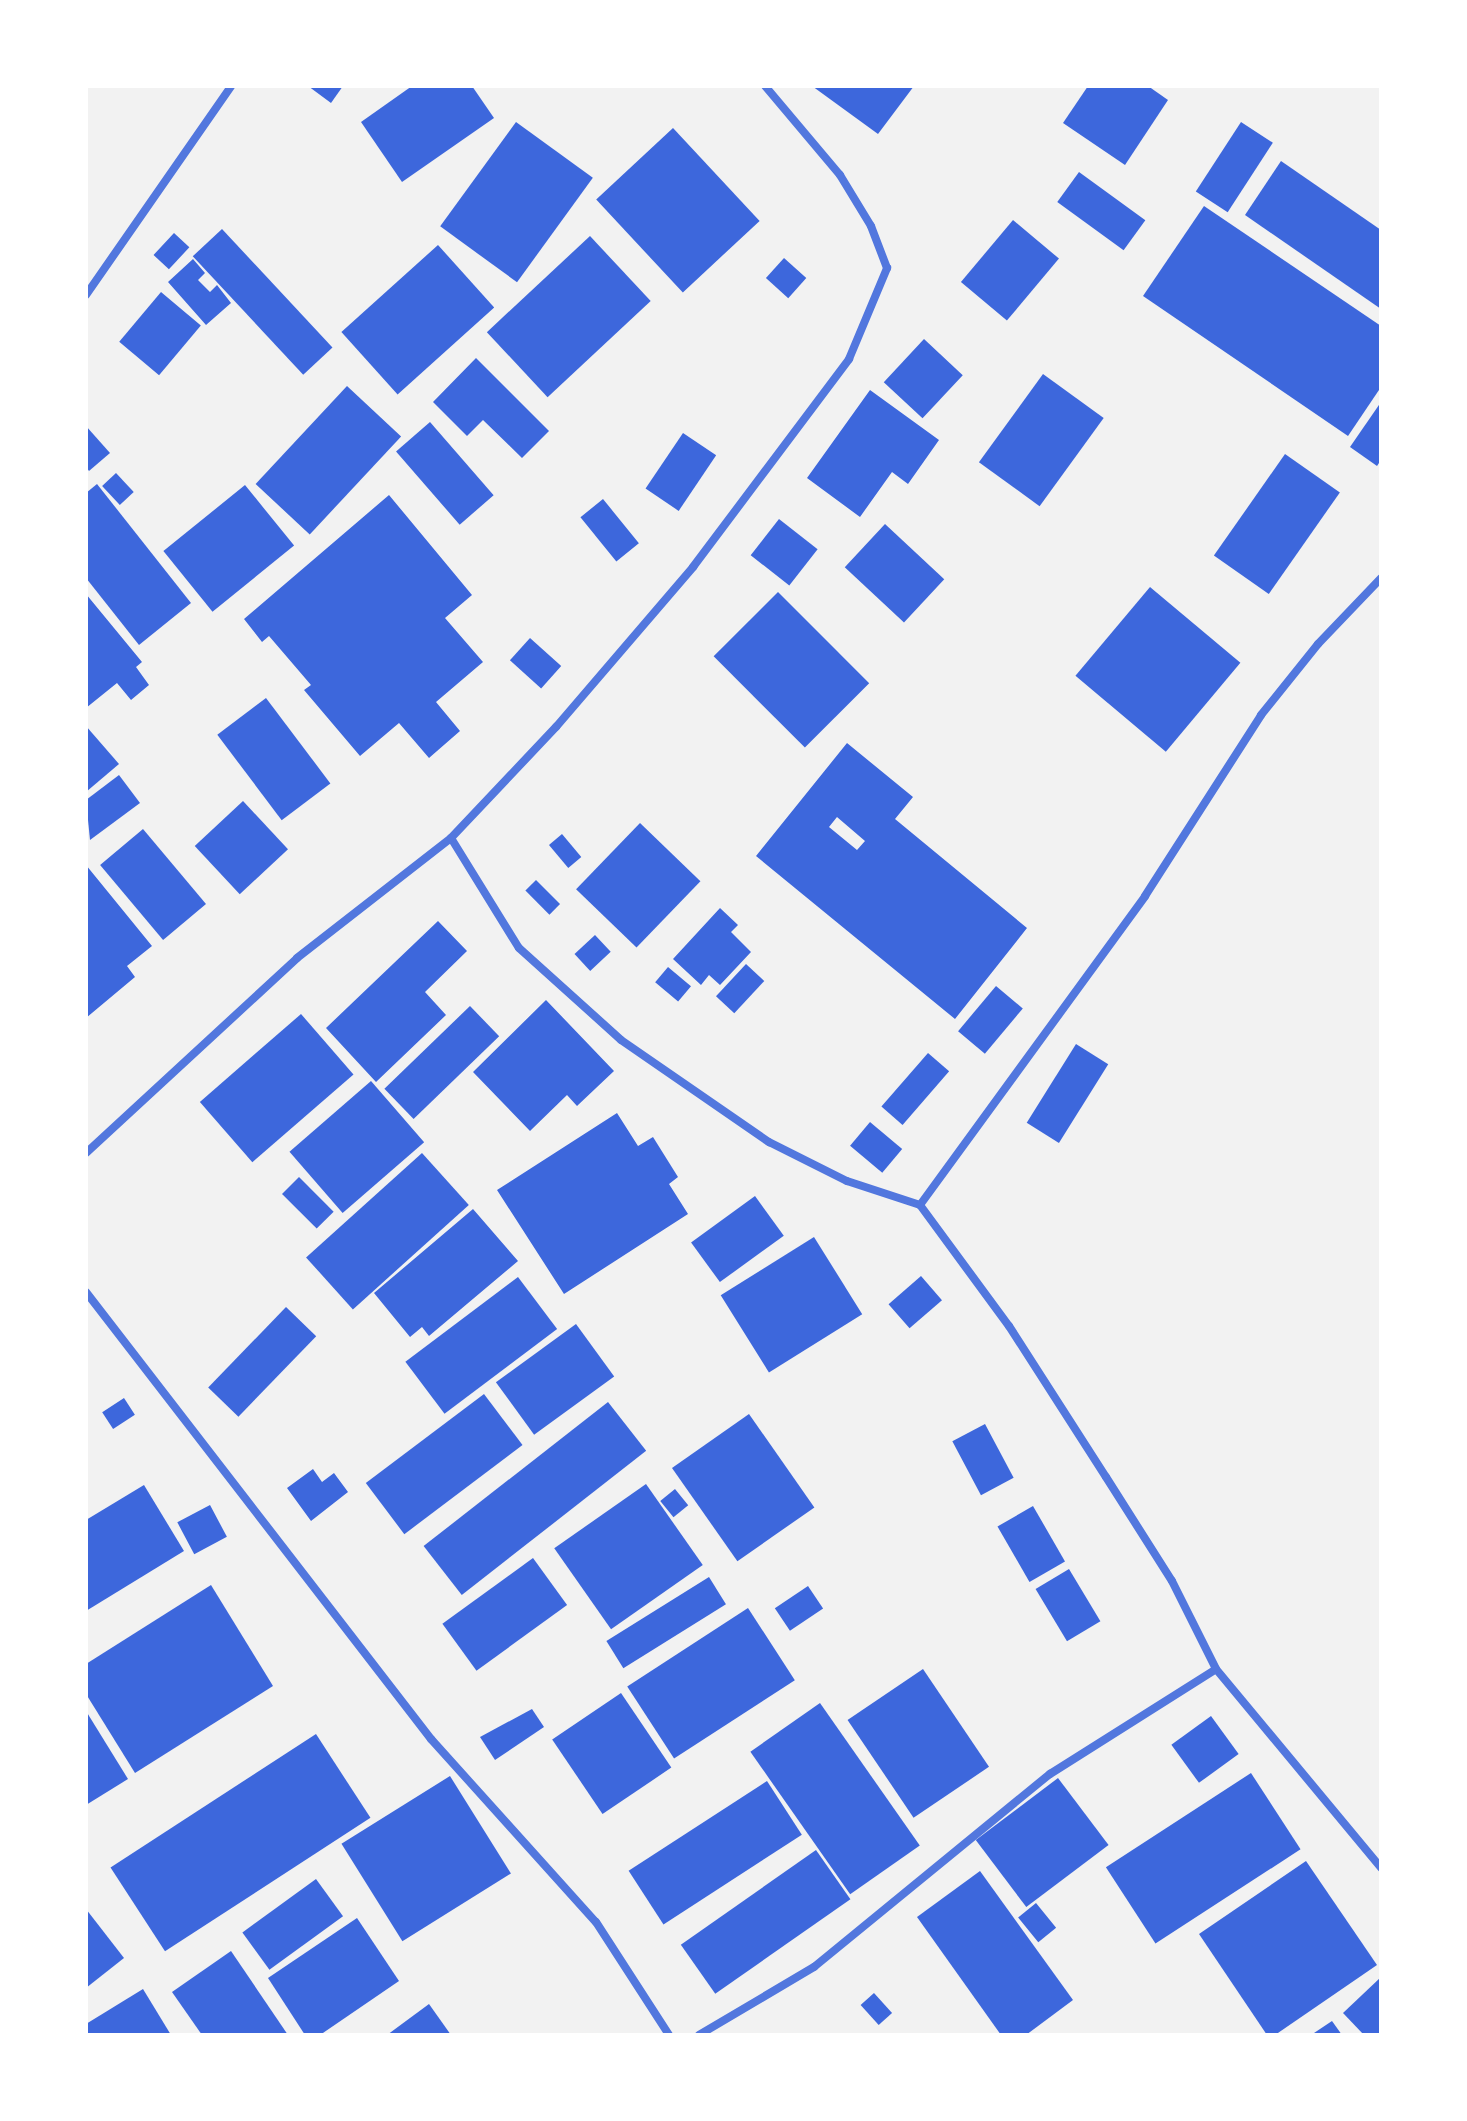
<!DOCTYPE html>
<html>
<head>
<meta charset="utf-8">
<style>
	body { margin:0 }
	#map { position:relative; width:1467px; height:2121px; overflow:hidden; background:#f2f2f2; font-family:Merriweather,serif }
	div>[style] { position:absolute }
	.building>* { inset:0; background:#3d67dc; transform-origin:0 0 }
	.minor>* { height:8px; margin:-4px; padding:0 4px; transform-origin:4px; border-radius:4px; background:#5277de }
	span { translate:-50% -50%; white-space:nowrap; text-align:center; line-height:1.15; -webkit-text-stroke:6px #fff; paint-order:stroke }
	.frame { position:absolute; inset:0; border:88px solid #fff; pointer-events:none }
</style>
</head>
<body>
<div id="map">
	<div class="building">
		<i style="clip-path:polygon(308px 86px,343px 86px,331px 103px)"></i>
		<i style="clip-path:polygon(412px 86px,472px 86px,494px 118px,402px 182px,361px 122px)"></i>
		<i style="clip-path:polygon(812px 86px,914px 86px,878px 134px)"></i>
		<i style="clip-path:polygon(1088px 86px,1148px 86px,1168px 100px,1125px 165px,1063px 123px)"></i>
		<i style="left:516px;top:122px;width:95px;height:129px;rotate:36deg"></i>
		<i style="left:1241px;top:122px;width:38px;height:83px;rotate:33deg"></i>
		<i style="left:673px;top:128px;width:127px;height:105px;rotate:47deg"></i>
		<i style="clip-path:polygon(1281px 161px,1381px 230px,1381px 309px,1245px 215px)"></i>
		<i style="left:1079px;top:172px;width:82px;height:37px;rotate:36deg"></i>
		<i style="clip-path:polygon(1204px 206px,1381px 326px,1381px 387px,1348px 436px,1143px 296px)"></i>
		<i style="left:1013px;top:220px;width:60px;height:81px;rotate:40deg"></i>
		<i style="left:222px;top:229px;width:162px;height:40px;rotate:47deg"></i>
		<i style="left:174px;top:233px;width:21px;height:30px;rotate:43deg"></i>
		<i style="left:590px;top:236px;width:89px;height:141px;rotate:47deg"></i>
		<i style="left:438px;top:245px;width:84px;height:130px;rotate:48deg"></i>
		<i style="left:784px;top:258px;width:30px;height:27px;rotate:42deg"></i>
		<i style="clip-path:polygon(193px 259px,205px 273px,198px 280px,210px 292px,217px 285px,231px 303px,206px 325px,168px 282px)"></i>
		<i style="left:161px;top:292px;width:52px;height:65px;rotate:40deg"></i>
		<i style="left:924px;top:339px;width:53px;height:59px;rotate:43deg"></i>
		<i style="clip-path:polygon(476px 358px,549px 431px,522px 458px,483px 420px,467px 436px,433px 402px)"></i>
		<i style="left:1043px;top:374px;width:75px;height:109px;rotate:36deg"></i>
		<i style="left:347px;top:386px;width:74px;height:134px;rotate:43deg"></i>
		<i style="clip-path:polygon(870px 390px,939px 440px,908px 484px,892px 472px,860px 517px,807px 478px)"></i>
		<i style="clip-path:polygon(1381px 402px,1381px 460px,1377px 466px,1350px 447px)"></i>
		<i style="left:430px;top:422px;width:97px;height:45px;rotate:49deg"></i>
		<i style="clip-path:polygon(86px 426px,110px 453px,89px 471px,86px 467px)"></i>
		<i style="left:683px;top:433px;width:40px;height:67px;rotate:34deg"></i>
		<i style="left:1285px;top:454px;width:67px;height:124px;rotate:35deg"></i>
		<i style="left:116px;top:473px;width:26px;height:19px;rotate:47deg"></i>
		<i style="clip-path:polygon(97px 484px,191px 603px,139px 645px,86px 578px,86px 493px)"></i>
		<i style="left:245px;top:485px;width:78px;height:105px;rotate:51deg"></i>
		<i style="clip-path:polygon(389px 495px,472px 595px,445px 618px,483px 662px,436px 702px,460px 731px,429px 758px,399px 723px,360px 756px,304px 690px,311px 685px,269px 636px,262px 642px,244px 619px)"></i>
		<i style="left:603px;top:499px;width:57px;height:29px;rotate:51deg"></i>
		<i style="left:779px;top:519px;width:49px;height:46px;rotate:38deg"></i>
		<i style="left:885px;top:524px;width:81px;height:59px;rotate:43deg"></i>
		<i style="left:1150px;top:587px;width:118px;height:116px;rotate:40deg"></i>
		<i style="left:778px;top:592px;width:129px;height:91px;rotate:45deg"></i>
		<i style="clip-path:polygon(86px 594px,142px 662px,136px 667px,149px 685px,131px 700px,117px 683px,86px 708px)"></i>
		<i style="left:530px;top:638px;width:42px;height:30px;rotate:42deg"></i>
		<i style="left:266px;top:698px;width:107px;height:61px;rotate:53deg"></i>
		<i style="clip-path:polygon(86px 726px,119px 764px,86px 792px)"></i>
		<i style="clip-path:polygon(evenodd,847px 743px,913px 797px,895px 819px,1027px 928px,955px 1019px,756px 856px,847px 743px,837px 817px,865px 841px,857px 850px,829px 827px,837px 817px)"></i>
		<i style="clip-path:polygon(119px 775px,140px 803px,90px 840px,86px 800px)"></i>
		<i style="left:243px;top:801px;width:66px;height:66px;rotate:47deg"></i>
		<i style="left:640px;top:823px;width:84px;height:92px;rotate:44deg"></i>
		<i style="left:143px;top:829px;width:98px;height:56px;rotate:50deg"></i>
		<i style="left:562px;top:834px;width:30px;height:17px;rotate:50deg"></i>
		<i style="clip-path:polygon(86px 865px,152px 946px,127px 966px,135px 977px,86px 1018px)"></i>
		<i style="left:536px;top:880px;width:34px;height:15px;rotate:45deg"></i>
		<i style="clip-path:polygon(720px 908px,738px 925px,731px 932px,751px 952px,720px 985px,709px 975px,701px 985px,673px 959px)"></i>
		<i style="clip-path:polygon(438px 921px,467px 951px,425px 992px,446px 1015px,376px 1082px,326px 1028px)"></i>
		<i style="left:595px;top:935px;width:23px;height:28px;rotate:47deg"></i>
		<i style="left:746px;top:964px;width:25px;height:44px;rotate:43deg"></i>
		<i style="left:668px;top:967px;width:30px;height:20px;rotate:40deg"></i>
		<i style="left:996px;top:986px;width:35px;height:59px;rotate:40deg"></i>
		<i style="clip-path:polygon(546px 1000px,614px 1071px,577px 1106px,567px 1095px,530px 1131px,473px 1072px)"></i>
		<i style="left:470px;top:1006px;width:42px;height:119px;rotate:46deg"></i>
		<i style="left:301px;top:1014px;width:80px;height:134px;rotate:49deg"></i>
		<i style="left:1076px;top:1044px;width:38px;height:93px;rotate:32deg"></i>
		<i style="left:928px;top:1053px;width:28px;height:71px;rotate:41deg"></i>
		<i style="left:371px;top:1081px;width:81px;height:108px;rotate:49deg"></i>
		<i style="clip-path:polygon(617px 1113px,638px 1146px,653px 1137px,678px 1177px,669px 1184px,688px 1214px,564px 1294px,497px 1190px)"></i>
		<i style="left:870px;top:1122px;width:42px;height:31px;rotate:40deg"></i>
		<i style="left:422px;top:1153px;width:70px;height:156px;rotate:48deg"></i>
		<i style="left:299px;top:1177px;width:49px;height:24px;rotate:45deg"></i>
		<i style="left:755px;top:1196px;width:49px;height:79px;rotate:54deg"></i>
		<i style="clip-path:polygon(473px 1209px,518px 1261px,429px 1336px,422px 1327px,410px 1337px,374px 1293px)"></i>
		<i style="left:814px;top:1237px;width:91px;height:110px;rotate:58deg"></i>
		<i style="left:921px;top:1276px;width:32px;height:43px;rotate:49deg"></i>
		<i style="left:518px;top:1277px;width:65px;height:141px;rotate:53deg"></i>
		<i style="left:286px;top:1307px;width:42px;height:112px;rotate:44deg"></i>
		<i style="left:576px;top:1324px;width:65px;height:99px;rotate:54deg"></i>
		<i style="left:484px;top:1394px;width:64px;height:148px;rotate:53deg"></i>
		<i style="left:124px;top:1398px;width:20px;height:26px;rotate:57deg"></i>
		<i style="left:608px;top:1402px;width:62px;height:234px;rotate:52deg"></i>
		<i style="left:749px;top:1414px;width:114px;height:94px;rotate:55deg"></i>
		<i style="left:985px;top:1424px;width:61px;height:37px;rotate:62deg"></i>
		<i style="clip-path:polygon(313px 1469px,322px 1482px,334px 1473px,348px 1492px,311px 1521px,287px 1488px)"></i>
		<i style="left:646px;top:1484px;width:99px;height:112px;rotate:55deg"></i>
		<i style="clip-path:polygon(144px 1485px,184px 1551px,86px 1611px,86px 1520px)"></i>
		<i style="left:675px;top:1489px;width:21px;height:19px;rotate:51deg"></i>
		<i style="left:210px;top:1505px;width:36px;height:37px;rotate:62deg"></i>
		<i style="left:1033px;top:1506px;width:64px;height:41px;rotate:60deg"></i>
		<i style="left:533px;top:1558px;width:58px;height:112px;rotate:54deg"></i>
		<i style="left:1069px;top:1569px;width:61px;height:39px;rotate:59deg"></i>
		<i style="left:709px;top:1577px;width:32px;height:121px;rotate:58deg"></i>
		<i style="clip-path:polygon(211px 1585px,273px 1686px,135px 1773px,86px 1694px,86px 1664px)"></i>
		<i style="left:808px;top:1586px;width:27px;height:40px;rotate:56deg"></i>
		<i style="left:748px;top:1608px;width:86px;height:144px;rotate:57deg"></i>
		<i style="left:923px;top:1669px;width:118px;height:91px;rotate:56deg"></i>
		<i style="left:621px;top:1693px;width:90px;height:83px;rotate:56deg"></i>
		<i style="left:820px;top:1703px;width:174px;height:85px;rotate:55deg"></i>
		<i style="clip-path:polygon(532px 1709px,544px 1727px,495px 1760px,480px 1737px)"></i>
		<i style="clip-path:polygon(86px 1711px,128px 1779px,86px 1805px)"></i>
		<i style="left:1211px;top:1716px;width:47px;height:49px;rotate:54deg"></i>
		<i style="left:316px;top:1734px;width:100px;height:245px;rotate:57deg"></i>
		<i style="left:1251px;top:1773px;width:91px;height:173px;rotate:57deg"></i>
		<i style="left:450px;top:1776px;width:115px;height:128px;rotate:58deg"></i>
		<i style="left:1058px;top:1778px;width:84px;height:103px;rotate:53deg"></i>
		<i style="left:767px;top:1781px;width:64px;height:165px;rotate:57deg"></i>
		<i style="left:816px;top:1850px;width:60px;height:165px;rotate:55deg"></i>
		<i style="clip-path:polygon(1306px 1861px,1377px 1965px,1275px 2035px,1267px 2035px,1199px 1934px)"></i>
		<i style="clip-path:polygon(980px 1871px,1073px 2000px,1026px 2035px,1001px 2035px,917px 1917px)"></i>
		<i style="left:316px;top:1879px;width:46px;height:91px;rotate:54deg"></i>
		<i style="left:1036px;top:1903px;width:32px;height:23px;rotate:51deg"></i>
		<i style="clip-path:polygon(86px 1909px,124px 1958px,86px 1988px)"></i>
		<i style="clip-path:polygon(357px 1918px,399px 1981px,320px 2035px,305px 2035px,268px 1978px)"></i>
		<i style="clip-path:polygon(231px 1951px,288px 2035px,202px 2035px,172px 1992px)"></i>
		<i style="clip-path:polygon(1381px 1977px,1381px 2035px,1364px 2035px,1343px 2013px)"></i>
		<i style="clip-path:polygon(143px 1989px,171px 2035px,86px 2035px,86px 2024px)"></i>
		<i style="left:874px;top:1993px;width:27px;height:18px;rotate:48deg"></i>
		<i style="clip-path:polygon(429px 2004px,451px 2035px,387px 2035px)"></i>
		<i style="clip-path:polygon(1332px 2021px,1342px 2035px,1311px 2035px)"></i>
	</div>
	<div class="minor">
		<i style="left:86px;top:295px;width:254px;rotate:-55.2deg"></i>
		<i style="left:451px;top:838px;width:129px;rotate:58.3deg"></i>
		<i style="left:519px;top:948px;width:137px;rotate:42deg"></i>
		<i style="left:621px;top:1040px;width:180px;rotate:34.6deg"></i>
		<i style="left:769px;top:1142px;width:87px;rotate:26.6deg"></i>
		<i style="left:847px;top:1181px;width:77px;rotate:18.2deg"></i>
		<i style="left:920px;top:1205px;width:150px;rotate:53.7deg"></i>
		<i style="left:1009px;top:1326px;width:179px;rotate:57.3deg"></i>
		<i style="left:1106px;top:1477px;width:123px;rotate:57.6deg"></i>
		<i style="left:1172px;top:1581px;width:98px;rotate:63.4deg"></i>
		<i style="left:1216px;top:1669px;width:259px;rotate:50.3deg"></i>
		<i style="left:86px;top:1153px;width:287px;rotate:-42.7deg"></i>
		<i style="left:297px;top:958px;width:195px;rotate:-37.9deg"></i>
		<i style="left:451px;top:838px;width:153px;rotate:-46.6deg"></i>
		<i style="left:556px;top:727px;width:211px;rotate:-49.4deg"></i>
		<i style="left:693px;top:567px;width:260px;rotate:-53.1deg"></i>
		<i style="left:849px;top:359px;width:99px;rotate:-67.3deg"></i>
		<i style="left:887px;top:268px;width:45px;rotate:-110.9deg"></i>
		<i style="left:871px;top:226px;width:60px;rotate:-121.3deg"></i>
		<i style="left:840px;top:175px;width:116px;rotate:-130.1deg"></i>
		<i style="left:920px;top:1205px;width:382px;rotate:-53.9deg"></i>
		<i style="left:1145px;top:896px;width:215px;rotate:-57.3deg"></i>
		<i style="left:1261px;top:715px;width:91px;rotate:-51.2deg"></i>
		<i style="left:1318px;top:644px;width:91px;rotate:-46.3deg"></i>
		<i style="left:86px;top:1292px;width:565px;rotate:52.34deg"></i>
		<i style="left:431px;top:1739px;width:246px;rotate:48deg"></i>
		<i style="left:596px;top:1922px;width:135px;rotate:57.1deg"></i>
		<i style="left:699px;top:2035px;width:134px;rotate:-30.6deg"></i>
		<i style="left:814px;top:1967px;width:305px;rotate:-39.3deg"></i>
		<i style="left:1050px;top:1774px;width:196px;rotate:-32.3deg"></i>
	</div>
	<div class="frame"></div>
</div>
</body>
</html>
